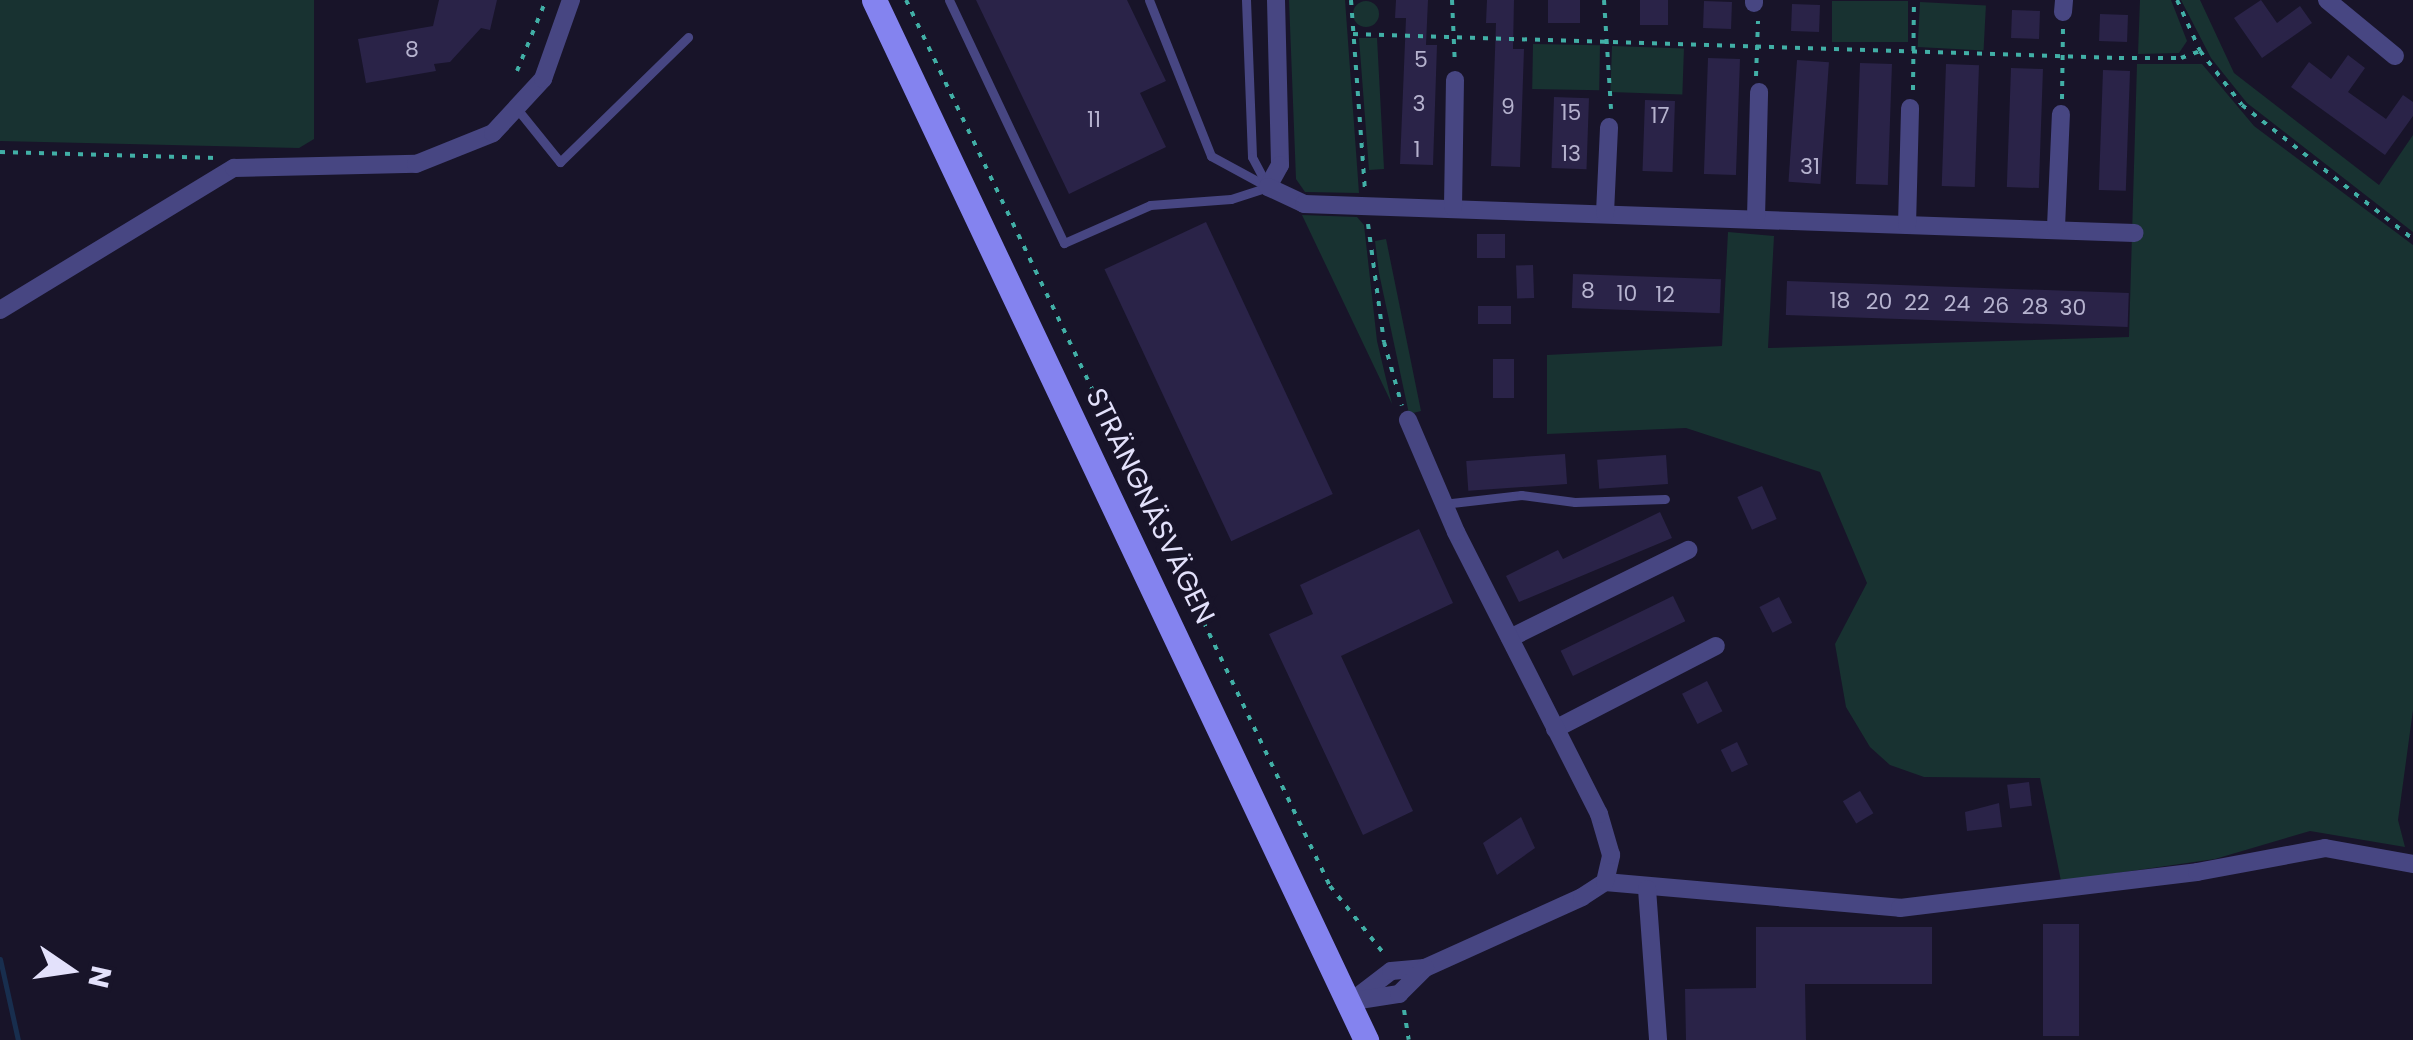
<!DOCTYPE html>
<html>
<head>
<meta charset="utf-8">
<style>
	body { margin:0 }
	#map { position:relative; width:2413px; height:1040px; overflow:hidden; background:#181429; font-family:Poppins,sans-serif }
	div>[style] { position:absolute }
	.green>* { inset:0; background:#183231; transform-origin:0 0 }
	.round { border-radius:50% }
	.stream>* { height:5px; margin:-2.5px; padding:0 2.5px; transform-origin:2.5px; border-radius:2.5px; background:#182e4e }
	.building>* { inset:0; background:#2a2348; transform-origin:0 0 }
	.path>* { height:4px; margin-top:-2px; transform-origin:0; background:repeating-linear-gradient(90deg,#41afa6 0 5px,transparent 0 13px) }
	.service>* { height:9px; margin:-4.5px; padding:0 4.5px; transform-origin:4.5px; border-radius:4.5px; background:#474682 }
	.minor>* { height:18px; margin:-9px; padding:0 9px; transform-origin:9px; border-radius:9px; background:#474682 }
	.secondary>* { height:25px; margin:-12.5px; padding:0 12.5px; transform-origin:12.5px; border-radius:12.5px; background:#8483ef }
	span { translate:-50% -50%; white-space:nowrap; text-align:center; line-height:1.15; -webkit-text-stroke:9px #181429; paint-order:stroke }
	.number-label { font-size:22px; color:#b5b2ce }
	.number-label span { -webkit-text-stroke-width:0 }
	.street-label { font-size:28px; color:#e3e1fb }
	.north { position:absolute; left:20px; top:920px; width:100px; height:100px; -webkit-text-stroke:8px #181429; paint-order:stroke; rotate:103deg; font-size:28px; font-weight:700; line-height:40px; text-align:center; color:#e3e1fb }
	.north::after { content:''; display:block; margin:auto; width:35px; height:45px; background:#e3e1fb; clip-path:polygon(50% 0,100% 100%,50% 72%,0 100%) }
</style>
</head>
<body>
<div id="map">
	<div class="green">
		<i style="clip-path:polygon(0 0,314px 0,314px 139px,299px 148px,0 141px)"></i>
		<i style="clip-path:polygon(1289px 0,1345px 0,1359px 193px,1305px 192px,1296px 179px)"></i>
		<i style="clip-path:polygon(2140px 0,2171px 0,2187px 41px,2179px 53px,2138px 54px)"></i>
		<i style="clip-path:polygon(2181px 0,2200px 0,2234px 73px,2379px 185px,2413px 135px,2413px 232px,2247px 103px,2211px 58px)"></i>
		<i class="round" style="left:1353px;top:1px;width:26px;height:26px"></i>
		<i style="left:1832px;top:1px;width:76px;height:41px"></i>
		<i style="left:1920px;top:2px;width:66px;height:45px;rotate:3deg"></i>
		<i style="clip-path:polygon(1359px 38px,1377px 38px,1384px 169px,1369px 170px)"></i>
		<i style="left:1533px;top:44px;width:67px;height:45px;rotate:1deg"></i>
		<i style="left:1612px;top:46px;width:72px;height:46px;rotate:2deg"></i>
		<i style="clip-path:polygon(2137px 64px,2202px 64px,2254px 126px,2413px 245px,2413px 710px,2398px 820px,2405px 847px,2310px 831px,2215px 859px,2061px 881px,2040px 778px,1924px 777px,1890px 765px,1870px 747px,1846px 707px,1835px 644px,1867px 583px,1820px 472px,1686px 428px,1547px 434px,1547px 355px,1722px 346px,1728px 232px,1774px 236px,1768px 348px,2129px 337px)"></i>
		<i style="clip-path:polygon(1302px 215px,1357px 217px,1364px 225px,1377px 341px,1392px 404px)"></i>
		<i style="clip-path:polygon(1386px 239px,1421px 411px,1409px 414px,1379px 273px,1375px 241px)"></i>
	</div>
	<div class="stream">
		<i style="left:0;top:959px;width:83px;rotate:77.5deg"></i>
	</div>
	<div class="building">
		<i style="clip-path:polygon(439px 0,497px 0,490px 30px,481px 28px,450px 62px,434px 64px,436px 71px,366px 83px,358px 39px,433px 26px)"></i>
		<i style="clip-path:polygon(976px 0,1127px 0,1166px 81px,1140px 93px,1166px 147px,1069px 194px)"></i>
		<i style="clip-path:polygon(1396px 0,1428px 0,1426px 45px,1437px 45px,1433px 165px,1400px 164px,1406px 18px,1395px 18px)"></i>
		<i style="clip-path:polygon(1487px 0,1514px 0,1513px 49px,1524px 49px,1520px 167px,1491px 166px,1496px 23px,1486px 23px)"></i>
		<i style="left:1548px;top:0;width:32px;height:23px"></i>
		<i style="left:1640px;top:0;width:28px;height:25px"></i>
		<i style="clip-path:polygon(2261px 0,2277px 23px,2300px 6px,2312px 23px,2262px 58px,2234px 18px)"></i>
		<i style="left:1704px;top:1px;width:28px;height:27px;rotate:2deg"></i>
		<i style="left:1792px;top:4px;width:28px;height:27px;rotate:2deg"></i>
		<i style="left:2012px;top:10px;width:28px;height:28px;rotate:2deg"></i>
		<i style="left:2100px;top:14px;width:28px;height:27px;rotate:2deg"></i>
		<i style="clip-path:polygon(2348px 55px,2365px 68px,2348px 92px,2386px 119px,2403px 95px,2413px 102px,2413px 116px,2385px 155px,2291px 87px,2309px 62px,2331px 79px)"></i>
		<i style="left:1708px;top:58px;width:32px;height:116px;rotate:2deg"></i>
		<i style="left:1797px;top:60px;width:32px;height:122px;rotate:4deg"></i>
		<i style="left:1860px;top:63px;width:32px;height:121px;rotate:2deg"></i>
		<i style="left:1946px;top:64px;width:33px;height:122px;rotate:2deg"></i>
		<i style="left:2011px;top:68px;width:32px;height:119px;rotate:2deg"></i>
		<i style="left:2103px;top:70px;width:27px;height:120px;rotate:2deg"></i>
		<i style="left:1554px;top:97px;width:35px;height:71px;rotate:2deg"></i>
		<i style="left:1645px;top:100px;width:30px;height:71px;rotate:2deg"></i>
		<i style="left:1206px;top:222px;width:300px;height:112px;rotate:65deg"></i>
		<i style="left:1505px;top:234px;width:24px;height:28px;rotate:90deg"></i>
		<i style="left:1533px;top:265px;width:33px;height:17px;rotate:88deg"></i>
		<i style="left:1573px;top:274px;width:148px;height:34px;rotate:2deg"></i>
		<i style="left:1787px;top:281px;width:342px;height:34px;rotate:2deg"></i>
		<i style="left:1478px;top:306px;width:33px;height:18px"></i>
		<i style="left:1493px;top:359px;width:21px;height:39px"></i>
		<i style="left:1565px;top:454px;width:30px;height:99px;rotate:86deg"></i>
		<i style="left:1666px;top:455px;width:29px;height:69px;rotate:86deg"></i>
		<i style="left:1762px;top:486px;width:36px;height:27px;rotate:66deg"></i>
		<i style="clip-path:polygon(1660px 512px,1672px 538px,1519px 602px,1506px 576px,1558px 550px,1563px 559px)"></i>
		<i style="clip-path:polygon(1419px 529px,1453px 603px,1341px 656px,1413px 811px,1363px 835px,1269px 634px,1313px 614px,1300px 585px)"></i>
		<i style="left:1673px;top:596px;width:28px;height:125px;rotate:64deg"></i>
		<i style="left:1779px;top:597px;width:29px;height:22px;rotate:63deg"></i>
		<i style="left:1707px;top:681px;width:34px;height:28px;rotate:63deg"></i>
		<i style="left:1737px;top:742px;width:25px;height:18px;rotate:64deg"></i>
		<i style="left:2029px;top:782px;width:24px;height:22px;rotate:83deg"></i>
		<i style="left:1860px;top:791px;width:26px;height:20px;rotate:59deg"></i>
		<i style="clip-path:polygon(1999px 803px,2002px 827px,1967px 831px,1965px 812px)"></i>
		<i style="clip-path:polygon(1521px 817px,1535px 848px,1497px 875px,1483px 843px)"></i>
		<i style="left:2043px;top:924px;width:36px;height:112px"></i>
		<i style="clip-path:polygon(1756px 927px,1932px 927px,1932px 984px,1805px 984px,1806px 1040px,1686px 1040px,1685px 989px,1756px 988px)"></i>
	</div>
	<div class="path">
		<i style="left:906px;top:0;width:982px;rotate:64.43deg"></i>
		<i style="left:1330px;top:886px;width:87px;rotate:51.5deg"></i>
		<i style="left:1351px;top:0;width:191px;rotate:85.8deg"></i>
		<i style="left:1452px;top:0;width:65px;rotate:87.4deg"></i>
		<i style="left:1604px;top:0;width:109px;rotate:86.3deg"></i>
		<i style="left:2177px;top:0;width:56px;rotate:65.7deg"></i>
		<i style="left:2200px;top:51px;width:68px;rotate:52.1deg"></i>
		<i style="left:2242px;top:105px;width:217px;rotate:38.1deg"></i>
		<i style="left:1353px;top:34px;width:766px;rotate:1.79deg"></i>
		<i style="left:2119px;top:58px;width:62px"></i>
		<i style="left:2181px;top:58px;width:20px;rotate:-20deg"></i>
		<i style="left:517px;top:71px;width:77px;rotate:-67.8deg"></i>
		<i style="left:1756px;top:76px;width:55px;rotate:-87.9deg"></i>
		<i style="left:1913px;top:90px;width:90px;rotate:-89.4deg"></i>
		<i style="left:2062px;top:99px;width:70px;rotate:-89.2deg"></i>
		<i style="left:0;top:152px;width:217px;rotate:1.6deg"></i>
		<i style="left:1368px;top:224px;width:119px;rotate:82.3deg"></i>
		<i style="left:1384px;top:342px;width:66px;rotate:74.3deg"></i>
		<i style="left:1404px;top:1010px;width:30px;rotate:81deg"></i>
	</div>
	<div class="service">
		<i style="left:949px;top:0;width:269px;rotate:64.7deg"></i>
		<i style="left:1064px;top:243px;width:94px;rotate:-23.8deg"></i>
		<i style="left:1150px;top:205px;width:81px;rotate:-4.2deg"></i>
		<i style="left:1231px;top:199px;width:39px;rotate:-18deg"></i>
		<i style="left:1149px;top:0;width:168px;rotate:68.3deg"></i>
		<i style="left:1211px;top:156px;width:65px;rotate:28.5deg"></i>
		<i style="left:1246px;top:0;width:157px;rotate:87.8deg"></i>
		<i style="left:1252px;top:157px;width:30px;rotate:62deg"></i>
		<i style="left:518px;top:110px;width:67px;rotate:51.1deg"></i>
		<i style="left:560px;top:162px;width:179px;rotate:-44.3deg"></i>
		<i style="left:1443px;top:504px;width:79px;rotate:-6.6deg"></i>
		<i style="left:1521px;top:495px;width:54px;rotate:7.4deg"></i>
		<i style="left:1575px;top:502px;width:90px;rotate:-1.9deg"></i>
	</div>
	<div class="minor">
		<i style="left:1276px;top:0;width:165px;rotate:88.6deg"></i>
		<i style="left:1280px;top:165px;width:25px;rotate:119deg"></i>
		<i style="left:1268px;top:187px;width:40px;rotate:25deg"></i>
		<i style="left:1304px;top:204px;width:831px;rotate:2deg"></i>
		<i style="left:2327px;top:0;width:88px;rotate:39.5deg"></i>
		<i style="left:1754px;top:3px;width:3px;rotate:-90deg"></i>
		<i style="left:2063px;top:12px;width:12px;rotate:-85deg"></i>
		<i style="left:1453px;top:207px;width:127px;rotate:-89.1deg"></i>
		<i style="left:1605px;top:213px;width:86px;rotate:-87.3deg"></i>
		<i style="left:1756px;top:218px;width:126px;rotate:-88.6deg"></i>
		<i style="left:1907px;top:225px;width:117px;rotate:-88.5deg"></i>
		<i style="left:2056px;top:227px;width:113px;rotate:-87.5deg"></i>
		<i style="left:0;top:310px;width:274px;rotate:-31.3deg"></i>
		<i style="left:234px;top:168px;width:182px;rotate:-1.3deg"></i>
		<i style="left:416px;top:164px;width:83px;rotate:-21.9deg"></i>
		<i style="left:493px;top:133px;width:74px;rotate:-47.2deg"></i>
		<i style="left:543px;top:79px;width:84px;rotate:-70.5deg"></i>
		<i style="left:1510px;top:638px;width:199px;rotate:-26.3deg"></i>
		<i style="left:1555px;top:729px;width:181px;rotate:-27.3deg"></i>
		<i style="left:1605px;top:882px;width:296px;rotate:5deg"></i>
		<i style="left:1900px;top:908px;width:299px;rotate:-6.9deg"></i>
		<i style="left:2197px;top:872px;width:130px;rotate:-10.6deg"></i>
		<i style="left:2325px;top:848px;width:89px;rotate:10.3deg"></i>
		<i style="left:1647px;top:889px;width:151px;rotate:85.8deg"></i>
		<i style="left:1352px;top:1001px;width:49px;rotate:-37.6deg"></i>
		<i style="left:1391px;top:971px;width:34px;rotate:-5deg"></i>
		<i style="left:1425px;top:968px;width:172px;rotate:-24.3deg"></i>
		<i style="left:1582px;top:897px;width:27px;rotate:-33deg"></i>
		<i style="left:1605px;top:882px;width:28px;rotate:-77deg"></i>
		<i style="left:1611px;top:855px;width:43px;rotate:-106.3deg"></i>
		<i style="left:1599px;top:814px;width:316px;rotate:-116.9deg"></i>
		<i style="left:1456px;top:532px;width:122px;rotate:-113.2deg"></i>
		<i style="left:1353px;top:1001px;width:47px;rotate:-8.7deg"></i>
		<i style="left:1399px;top:994px;width:37px;rotate:-45deg"></i>
	</div>
	<div class="secondary">
		<i style="left:874px;top:0;width:1151px;rotate:64.68deg"></i>
	</div>
	<div class="number-label">
		<span style="left:412px;top:50px">8</span>
		<span style="left:1421px;top:60px">5</span>
		<span style="left:1419px;top:104px">3</span>
		<span style="left:1508px;top:107px">9</span>
		<span style="left:1571px;top:113px">15</span>
		<span style="left:1660px;top:116px">17</span>
		<span style="left:1094px;top:120px">11</span>
		<span style="left:1417px;top:150px">1</span>
		<span style="left:1571px;top:154px">13</span>
		<span style="left:1810px;top:167px">31</span>
		<span style="left:1588px;top:291px">8</span>
		<span style="left:1627px;top:294px">10</span>
		<span style="left:1665px;top:295px">12</span>
		<span style="left:1840px;top:301px">18</span>
		<span style="left:1879px;top:302px">20</span>
		<span style="left:1917px;top:303px">22</span>
		<span style="left:1957px;top:304px">24</span>
		<span style="left:1996px;top:306px">26</span>
		<span style="left:2035px;top:307px">28</span>
		<span style="left:2073px;top:308px">30</span>
	</div>
	<div class="street-label">
		<span style="left:1150px;top:506px;rotate:64deg">STRÄNGNÄSVÄGEN</span>
	</div>
	<div class="north">N</div>
</div>
</body>
</html>
